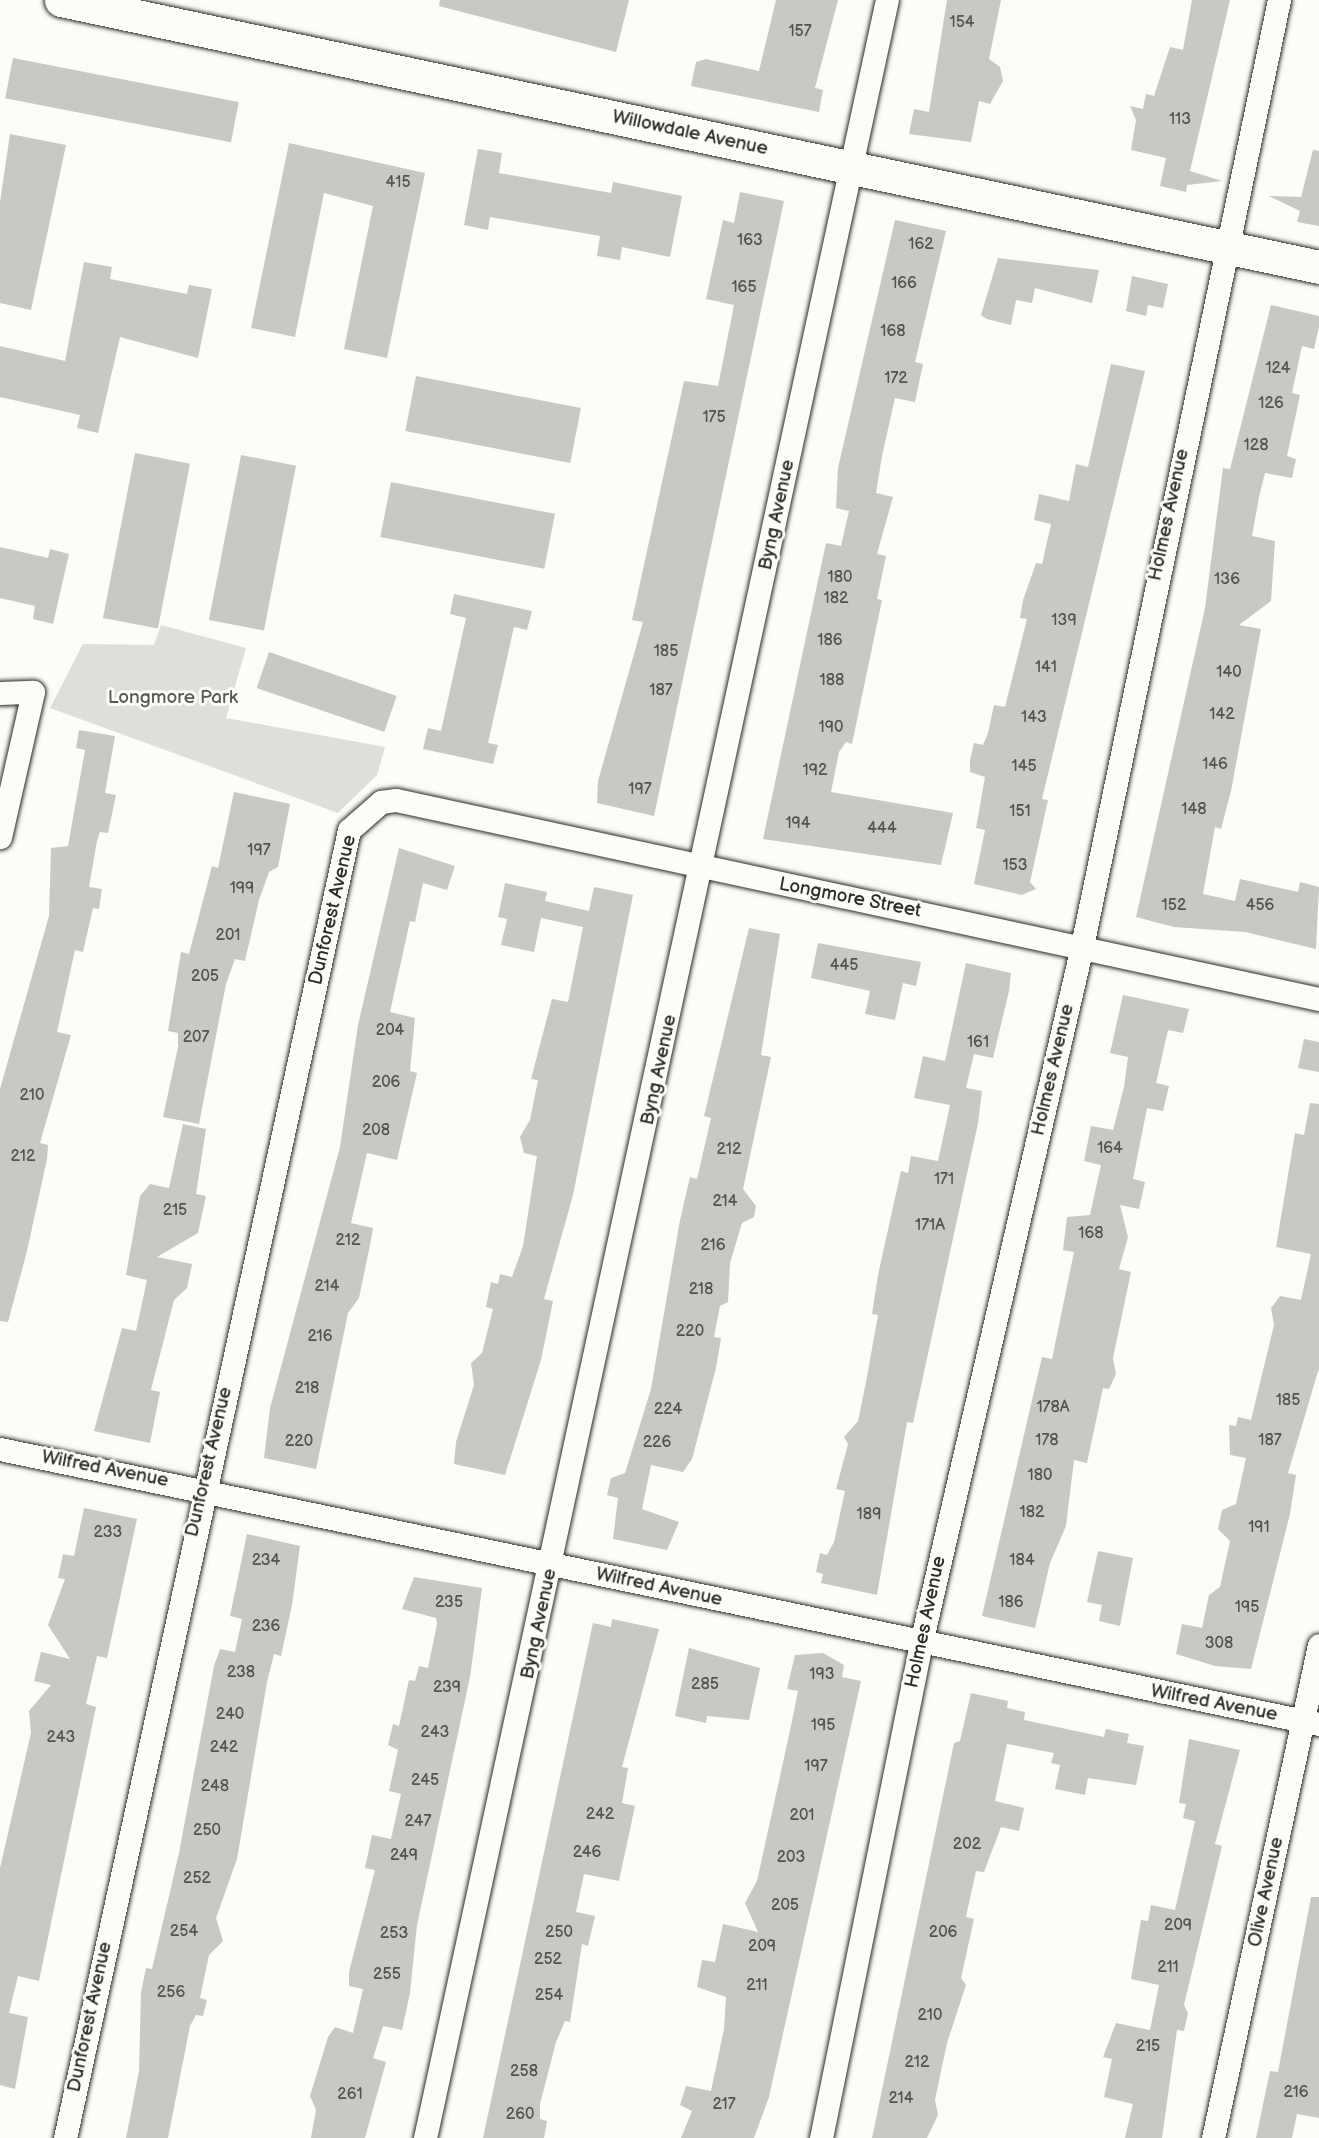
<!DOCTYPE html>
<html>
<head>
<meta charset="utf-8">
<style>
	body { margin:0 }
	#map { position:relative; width:1319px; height:2138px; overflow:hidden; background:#fdfcf7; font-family:"Balsamiq Sans",sans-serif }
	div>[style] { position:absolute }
	.green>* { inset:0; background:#dfdeda }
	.building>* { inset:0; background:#c9c8c4; transform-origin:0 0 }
	.roads { filter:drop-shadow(0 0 2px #2b2b2b) drop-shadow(0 0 2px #2b2b2b) }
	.street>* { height:23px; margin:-11.5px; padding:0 11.5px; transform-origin:11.5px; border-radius:11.5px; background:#fdfcf7 }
	.secondary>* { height:33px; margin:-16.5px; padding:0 16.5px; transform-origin:16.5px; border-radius:16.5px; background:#fdfcf7 }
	span { translate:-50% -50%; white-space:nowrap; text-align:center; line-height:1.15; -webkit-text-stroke:6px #fdfcf7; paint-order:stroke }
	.number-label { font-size:16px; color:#525251 }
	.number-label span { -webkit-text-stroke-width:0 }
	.street-label { font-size:19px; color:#2b2b2b }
	.park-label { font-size:19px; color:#585857 }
</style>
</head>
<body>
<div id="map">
	<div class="green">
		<i style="clip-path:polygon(161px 625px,246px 648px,226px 718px,385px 747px,377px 775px,338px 813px,50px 708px,83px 644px,154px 645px)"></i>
	</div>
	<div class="building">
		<i style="clip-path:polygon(440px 0,629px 0,616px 52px,439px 6px)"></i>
		<i style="clip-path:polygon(776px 0,838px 0,815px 88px,823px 90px,819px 112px,691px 86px,696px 62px,706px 59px,759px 71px)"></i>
		<i style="clip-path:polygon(947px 0,1001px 0,989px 59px,1000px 67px,1003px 81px,990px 104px,979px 101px,971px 142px,909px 134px,914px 109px,929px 112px)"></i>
		<i style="clip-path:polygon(1192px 0,1230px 0,1190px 171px,1222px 181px,1187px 185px,1186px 192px,1160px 186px,1166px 158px,1131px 150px,1136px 120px,1130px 106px,1143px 109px,1146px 94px,1154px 96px,1170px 47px,1183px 50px)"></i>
		<i style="left:13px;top:58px;width:230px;height:41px;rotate:11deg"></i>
		<i style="clip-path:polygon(10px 134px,66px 145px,31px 310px,0 303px,0 202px)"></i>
		<i style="clip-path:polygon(289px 143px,425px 173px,387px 358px,344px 349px,373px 206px,324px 193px,295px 337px,251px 328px)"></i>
		<i style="clip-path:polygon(478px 149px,502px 153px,499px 173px,611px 193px,613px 182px,682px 196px,670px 257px,622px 247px,620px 260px,597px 256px,600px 236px,490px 217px,488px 230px,464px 225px)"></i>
		<i style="clip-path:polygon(1313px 150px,1319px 151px,1319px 226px,1297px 222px,1300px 211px,1269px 196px,1301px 197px)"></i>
		<i style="clip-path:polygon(740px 192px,784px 201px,654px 816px,597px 803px,598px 781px,643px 622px,632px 620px,684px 381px,718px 386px,734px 305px,706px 299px,723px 220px,734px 223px)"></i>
		<i style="clip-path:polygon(895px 220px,946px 231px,915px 362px,923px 364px,915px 402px,895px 398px,882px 456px,876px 493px,893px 497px,877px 554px,886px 556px,877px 599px,882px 600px,852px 744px,846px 742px,839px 752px,831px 792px,953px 813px,941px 865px,763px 839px,826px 543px,841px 546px,849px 511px,836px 508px,838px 468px)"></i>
		<i style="clip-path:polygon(998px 258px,1099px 270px,1092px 303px,1035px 288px,1032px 303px,1016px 300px,1011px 325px,987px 319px,981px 315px)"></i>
		<i style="clip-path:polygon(84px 262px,112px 267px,110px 279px,187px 294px,189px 285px,212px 289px,198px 358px,120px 337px,98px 433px,77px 428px,80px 415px,0 397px,0 346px,65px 361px)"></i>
		<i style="clip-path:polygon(1132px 276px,1168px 284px,1163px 308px,1148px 305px,1146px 316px,1126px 311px)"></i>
		<i style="clip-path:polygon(1271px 305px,1319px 316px,1319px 327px,1314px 349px,1302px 346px,1292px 393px,1300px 395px,1287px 456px,1296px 459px,1292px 478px,1265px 473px,1259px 497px,1252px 536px,1275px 541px,1271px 601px,1239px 625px,1261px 629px,1231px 791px,1221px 829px,1215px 827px,1203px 894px,1235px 901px,1240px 879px,1298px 892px,1300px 882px,1319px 887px,1316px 949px,1245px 932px,1174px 927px,1136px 917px,1205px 608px,1223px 468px,1230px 469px)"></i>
		<i style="clip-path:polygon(1111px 364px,1145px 371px,1042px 799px,1048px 800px,1030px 882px,1036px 889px,1022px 895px,974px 884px,985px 830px,976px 828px,985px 777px,970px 772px,970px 760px,974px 743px,983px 745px,988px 733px,994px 705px,1005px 707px,1027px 619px,1020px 618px,1023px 600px,1036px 563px,1042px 564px,1051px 524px,1034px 520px,1039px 494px,1069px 501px,1076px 464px,1088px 467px)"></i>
		<i style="left:416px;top:376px;width:168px;height:56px;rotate:11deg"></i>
		<i style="left:135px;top:453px;width:56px;height:168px;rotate:11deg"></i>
		<i style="left:241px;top:455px;width:56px;height:168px;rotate:11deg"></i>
		<i style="left:391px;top:482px;width:167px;height:56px;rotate:11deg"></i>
		<i style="clip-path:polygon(0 547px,48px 558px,50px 549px,69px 554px,53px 624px,33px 619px,35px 606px,0 598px)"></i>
		<i style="clip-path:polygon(454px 594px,532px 611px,527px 630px,514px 627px,488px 743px,498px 745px,493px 764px,423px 749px,428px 728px,441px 731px,466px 618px,450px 614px)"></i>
		<i style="left:269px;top:652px;width:135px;height:38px;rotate:19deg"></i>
		<i style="clip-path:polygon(79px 730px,115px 736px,105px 793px,116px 795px,108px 833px,100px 832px,97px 841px,89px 887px,102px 889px,99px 909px,93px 908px,83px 952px,75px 950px,57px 1032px,71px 1035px,40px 1143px,48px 1145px,47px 1159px,27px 1251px,8px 1322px,0 1321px,0 1089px,49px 916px,51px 848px,68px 846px,85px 750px,76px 748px)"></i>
		<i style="clip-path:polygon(234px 792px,290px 804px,278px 867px,269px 872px,259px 900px,245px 961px,235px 959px,226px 984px,199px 1124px,163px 1117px,178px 1047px,178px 1033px,168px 1031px,181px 952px,189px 954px,212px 866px,218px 868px)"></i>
		<i style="clip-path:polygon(399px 848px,455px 866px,447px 890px,423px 883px,415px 922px,410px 921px,390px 1012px,415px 1018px,410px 1071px,417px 1073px,397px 1160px,367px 1153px,351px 1223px,373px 1228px,371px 1240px,359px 1298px,348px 1313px,316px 1469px,264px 1458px,270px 1408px,340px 1147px,358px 1025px)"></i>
		<i style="clip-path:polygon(505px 883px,547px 892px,545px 901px,589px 911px,594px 887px,633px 895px,573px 1195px,544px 1299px,553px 1301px,541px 1360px,505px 1475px,454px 1464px,456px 1442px,474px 1385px,471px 1363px,482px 1353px,493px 1309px,486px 1307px,491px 1282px,498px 1284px,500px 1274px,512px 1277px,523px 1246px,537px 1156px,524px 1153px,520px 1137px,530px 1120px,538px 1080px,531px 1079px,552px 999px,568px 1002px,583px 927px,541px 918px,534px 952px,501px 945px,507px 919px,498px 917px)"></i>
		<i style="clip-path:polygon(749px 928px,780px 934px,761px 1055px,771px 1057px,743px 1189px,756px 1206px,754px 1217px,742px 1223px,730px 1263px,728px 1302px,720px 1306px,714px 1337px,721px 1338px,716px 1368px,692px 1459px,683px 1472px,651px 1465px,642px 1509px,679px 1522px,667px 1550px,613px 1539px,618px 1498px,607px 1495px,611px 1478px,625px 1473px,651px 1389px,680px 1220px,690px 1177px,697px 1179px,711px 1118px,704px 1116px)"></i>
		<i style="clip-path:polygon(818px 943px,921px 962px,916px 986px,903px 983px,895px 1020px,865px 1014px,870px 991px,811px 978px)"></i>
		<i style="clip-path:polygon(966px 963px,1011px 973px,1009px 991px,993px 1058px,974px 1054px,966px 1088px,982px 1091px,978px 1123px,913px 1423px,907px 1422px,877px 1595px,821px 1583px,823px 1574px,816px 1572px,820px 1553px,827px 1555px,834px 1542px,845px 1491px,836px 1489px,848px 1444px,844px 1437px,858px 1421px,866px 1382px,878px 1315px,872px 1314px,878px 1275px,901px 1171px,908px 1173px,911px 1156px,938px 1161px,950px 1105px,914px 1098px,923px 1056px,945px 1061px)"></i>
		<i style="clip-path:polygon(1123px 995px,1189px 1009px,1183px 1033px,1168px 1030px,1156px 1083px,1169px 1086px,1163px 1111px,1147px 1108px,1133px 1179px,1145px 1182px,1139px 1209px,1120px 1205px,1128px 1237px,1119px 1269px,1131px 1272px,1113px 1358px,1116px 1374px,1109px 1389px,1103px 1388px,1087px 1463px,1074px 1460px,1066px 1526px,1050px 1563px,1035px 1628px,982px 1616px,1042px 1357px,1052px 1359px,1074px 1252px,1063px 1250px,1067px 1217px,1090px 1215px,1101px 1165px,1084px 1161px,1091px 1126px,1113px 1130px,1124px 1087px,1128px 1057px,1110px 1053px)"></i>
		<i style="clip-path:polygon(1304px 1039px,1319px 1042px,1319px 1072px,1298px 1068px)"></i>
		<i style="clip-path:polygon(1310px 1103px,1319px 1104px,1319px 1368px,1288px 1473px,1296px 1475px,1290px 1514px,1251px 1669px,1215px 1666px,1176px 1654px,1182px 1624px,1202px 1628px,1209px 1595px,1220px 1587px,1230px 1541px,1218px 1529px,1222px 1510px,1236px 1504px,1246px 1458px,1230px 1455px,1229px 1425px,1236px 1426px,1238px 1417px,1251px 1420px,1274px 1325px,1271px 1308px,1280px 1296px,1301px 1300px,1311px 1254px,1276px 1247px,1295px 1133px,1304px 1135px)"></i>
		<i style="clip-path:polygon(183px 1124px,206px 1129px,196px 1194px,206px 1196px,198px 1233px,157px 1257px,192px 1264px,187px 1288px,174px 1300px,151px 1390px,160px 1392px,150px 1443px,94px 1431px,122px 1328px,136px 1331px,147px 1280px,126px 1275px,140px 1196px,150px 1184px,169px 1188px)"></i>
		<i style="clip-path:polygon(84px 1508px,137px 1519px,107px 1658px,97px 1656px,86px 1704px,96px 1707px,39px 1981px,18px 1976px,9px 2013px,28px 2017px,15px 2089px,0 2085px,0 1868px,31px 1733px,29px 1711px,51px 1685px,34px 1681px,41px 1652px,70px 1659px,48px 1625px,65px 1579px,58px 1578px,63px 1554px,74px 1556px)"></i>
		<i style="clip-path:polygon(247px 1534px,300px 1546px,292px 1605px,281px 1656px,274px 1654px,267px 1682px,237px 1859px,216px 1918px,223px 1941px,209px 1955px,200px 1998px,207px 2000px,203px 2016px,196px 2015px,190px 2026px,168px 2138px,126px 2138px,139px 2071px,141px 1992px,146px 1968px,152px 1969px,179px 1853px,214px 1666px,220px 1649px,235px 1652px,242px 1619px,230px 1616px)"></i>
		<i style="clip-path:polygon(1098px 1551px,1133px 1558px,1120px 1626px,1099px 1621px,1102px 1605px,1087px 1602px)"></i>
		<i style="clip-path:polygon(414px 1577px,482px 1588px,470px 1677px,417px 1925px,410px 1993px,402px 2030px,383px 2026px,373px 2058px,386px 2062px,365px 2138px,311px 2138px,316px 2110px,310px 2096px,328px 2037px,335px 2027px,353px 2033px,363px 1989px,349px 1986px,349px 1972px,375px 1870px,365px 1868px,372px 1835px,391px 1839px,401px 1794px,389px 1791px,398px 1750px,388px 1745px,393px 1724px,399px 1726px,409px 1680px,415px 1681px,419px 1666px,428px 1668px,437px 1624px,436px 1618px,402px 1609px)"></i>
		<i style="clip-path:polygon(612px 1619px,659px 1629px,622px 1767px,628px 1768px,622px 1803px,635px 1806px,619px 1881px,584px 1874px,576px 1912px,595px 1916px,588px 1946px,582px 1944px,570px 2022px,565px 2021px,556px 2042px,540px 2104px,540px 2119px,547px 2121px,544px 2138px,483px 2138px,593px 1623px,611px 1627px)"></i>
		<i style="clip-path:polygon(689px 1648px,760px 1668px,749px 1720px,707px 1716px,706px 1723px,675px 1716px)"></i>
		<i style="clip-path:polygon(823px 1653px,844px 1665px,842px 1677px,861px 1681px,769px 2097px,754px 2138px,681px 2138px,692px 2111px,680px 2105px,686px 2086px,711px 2091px,724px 2029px,726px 1997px,697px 1987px,702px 1960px,715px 1962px,723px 1924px,758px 1932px,745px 1903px,757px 1881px,791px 1726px,798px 1691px,787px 1689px,795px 1655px)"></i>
		<i style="clip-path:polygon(971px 1693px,1008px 1701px,1007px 1708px,1025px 1712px,1024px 1720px,1104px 1737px,1106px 1729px,1129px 1734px,1127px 1743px,1144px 1746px,1136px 1785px,1088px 1778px,1085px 1795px,1055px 1789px,1060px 1765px,1051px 1763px,1054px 1753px,1007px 1744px,995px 1801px,1024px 1808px,1019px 1831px,1001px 1827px,984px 1872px,976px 1871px,966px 1917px,974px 1919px,961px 1978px,966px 1985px,947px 2043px,935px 2100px,938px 2115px,927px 2138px,872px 2138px,954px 1743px,960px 1741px)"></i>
		<i style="clip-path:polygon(1189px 1739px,1240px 1750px,1215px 1844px,1222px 1846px,1184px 2005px,1188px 2013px,1184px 2031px,1177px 2030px,1162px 2138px,1125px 2138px,1133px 2104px,1104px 2097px,1112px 2059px,1103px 2057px,1116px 2023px,1150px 2030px,1159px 1985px,1131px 1979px,1141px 1920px,1148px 1921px,1151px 1905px,1175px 1910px,1195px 1821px,1183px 1818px,1186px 1804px,1179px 1803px)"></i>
		<i style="clip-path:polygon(1311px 1897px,1319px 1897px,1319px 2118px,1297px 2114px,1292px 2138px,1256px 2138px,1270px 2071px,1278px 2072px)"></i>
	</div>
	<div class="roads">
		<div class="street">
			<i style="left:0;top:693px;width:33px;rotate:-2deg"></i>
			<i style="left:33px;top:692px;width:149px;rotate:102.8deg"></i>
			<i style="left:0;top:1449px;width:1347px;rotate:11.78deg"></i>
			<i style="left:65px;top:2138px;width:1338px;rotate:-77.75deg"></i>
			<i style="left:349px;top:830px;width:43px;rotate:-41.2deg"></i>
			<i style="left:381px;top:802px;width:15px;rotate:-8deg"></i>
			<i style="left:396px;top:800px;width:944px;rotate:12.17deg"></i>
			<i style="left:425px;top:2138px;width:2187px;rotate:-77.81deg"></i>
			<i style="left:821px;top:2138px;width:505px;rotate:-78.58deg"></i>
			<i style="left:921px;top:1643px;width:715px;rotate:-76.99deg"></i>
			<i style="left:1082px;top:946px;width:966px;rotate:-78.24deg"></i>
			<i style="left:1213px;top:2138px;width:504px;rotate:-77.87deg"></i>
		</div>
		<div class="secondary">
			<i style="left:61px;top:0;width:1286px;rotate:11.98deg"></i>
		</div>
	</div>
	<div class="number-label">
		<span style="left:962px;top:23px">154</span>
		<span style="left:800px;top:32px">157</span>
		<span style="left:1180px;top:120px">113</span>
		<span style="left:398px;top:183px">415</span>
		<span style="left:750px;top:241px">163</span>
		<span style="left:921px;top:245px">162</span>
		<span style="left:904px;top:284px">166</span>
		<span style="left:744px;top:288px">165</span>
		<span style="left:893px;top:332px">168</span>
		<span style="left:1278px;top:369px">124</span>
		<span style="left:896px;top:379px">172</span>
		<span style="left:1271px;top:404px">126</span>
		<span style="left:714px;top:418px">175</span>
		<span style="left:1256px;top:446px">128</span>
		<span style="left:840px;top:578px">180</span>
		<span style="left:1227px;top:580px">136</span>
		<span style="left:836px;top:599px">182</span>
		<span style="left:1064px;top:621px">139</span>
		<span style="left:830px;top:641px">186</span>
		<span style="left:666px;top:652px">185</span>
		<span style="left:1046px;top:668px">141</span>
		<span style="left:1229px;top:673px">140</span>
		<span style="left:832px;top:681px">188</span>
		<span style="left:661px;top:691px">187</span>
		<span style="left:1222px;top:715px">142</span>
		<span style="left:1034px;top:718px">143</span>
		<span style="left:831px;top:728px">190</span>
		<span style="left:1215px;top:765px">146</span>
		<span style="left:1024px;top:767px">145</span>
		<span style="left:815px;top:771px">192</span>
		<span style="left:640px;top:790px">197</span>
		<span style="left:1194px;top:810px">148</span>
		<span style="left:1020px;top:812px">151</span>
		<span style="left:798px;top:824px">194</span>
		<span style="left:882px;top:829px">444</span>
		<span style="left:259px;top:851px">197</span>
		<span style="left:1015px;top:866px">153</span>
		<span style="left:242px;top:889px">199</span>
		<span style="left:1174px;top:906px">152</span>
		<span style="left:1260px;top:906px">456</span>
		<span style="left:228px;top:936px">201</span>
		<span style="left:844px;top:966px">445</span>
		<span style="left:205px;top:977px">205</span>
		<span style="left:390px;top:1031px">204</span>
		<span style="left:196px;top:1038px">207</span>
		<span style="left:978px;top:1043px">161</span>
		<span style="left:386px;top:1083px">206</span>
		<span style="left:32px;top:1096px">210</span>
		<span style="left:376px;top:1131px">208</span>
		<span style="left:1110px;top:1149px">164</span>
		<span style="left:729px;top:1150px">212</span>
		<span style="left:23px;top:1157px">212</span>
		<span style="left:944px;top:1180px">171</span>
		<span style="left:725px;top:1202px">214</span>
		<span style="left:175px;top:1211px">215</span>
		<span style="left:930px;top:1226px">171A</span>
		<span style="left:1091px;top:1234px">168</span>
		<span style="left:348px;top:1241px">212</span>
		<span style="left:713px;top:1246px">216</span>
		<span style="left:327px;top:1287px">214</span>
		<span style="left:701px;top:1290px">218</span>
		<span style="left:690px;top:1332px">220</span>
		<span style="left:320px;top:1337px">216</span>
		<span style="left:307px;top:1389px">218</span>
		<span style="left:1288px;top:1401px">185</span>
		<span style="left:1053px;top:1408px">178A</span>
		<span style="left:668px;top:1410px">224</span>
		<span style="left:1047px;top:1441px">178</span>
		<span style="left:1270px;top:1441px">187</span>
		<span style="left:299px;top:1442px">220</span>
		<span style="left:657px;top:1443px">226</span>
		<span style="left:1040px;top:1476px">180</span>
		<span style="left:1032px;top:1513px">182</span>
		<span style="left:869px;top:1515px">189</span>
		<span style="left:1259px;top:1528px">191</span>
		<span style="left:108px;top:1533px">233</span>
		<span style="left:266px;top:1561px">234</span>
		<span style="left:1022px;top:1561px">184</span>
		<span style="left:449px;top:1603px">235</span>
		<span style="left:1011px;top:1603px">186</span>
		<span style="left:1247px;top:1608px">195</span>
		<span style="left:266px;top:1627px">236</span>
		<span style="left:1219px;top:1644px">308</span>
		<span style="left:241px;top:1673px">238</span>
		<span style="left:822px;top:1675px">193</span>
		<span style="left:705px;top:1685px">285</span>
		<span style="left:447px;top:1688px">239</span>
		<span style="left:230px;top:1715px">240</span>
		<span style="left:823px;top:1726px">195</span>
		<span style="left:435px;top:1733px">243</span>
		<span style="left:61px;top:1738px">243</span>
		<span style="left:224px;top:1748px">242</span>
		<span style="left:816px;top:1767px">197</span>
		<span style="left:425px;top:1781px">245</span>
		<span style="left:215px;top:1787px">248</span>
		<span style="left:600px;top:1815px">242</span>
		<span style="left:802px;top:1816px">201</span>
		<span style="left:418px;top:1822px">247</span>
		<span style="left:207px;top:1831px">250</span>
		<span style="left:967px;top:1845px">202</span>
		<span style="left:587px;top:1853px">246</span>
		<span style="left:404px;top:1856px">249</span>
		<span style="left:791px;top:1858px">203</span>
		<span style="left:197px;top:1879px">252</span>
		<span style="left:785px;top:1906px">205</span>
		<span style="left:1178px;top:1926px">209</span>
		<span style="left:184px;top:1932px">254</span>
		<span style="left:559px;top:1933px">250</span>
		<span style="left:943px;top:1933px">206</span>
		<span style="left:394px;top:1934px">253</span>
		<span style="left:762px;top:1947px">209</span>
		<span style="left:548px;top:1960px">252</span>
		<span style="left:1168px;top:1968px">211</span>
		<span style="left:387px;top:1975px">255</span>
		<span style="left:757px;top:1986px">211</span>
		<span style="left:171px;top:1993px">256</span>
		<span style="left:549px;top:1996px">254</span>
		<span style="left:930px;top:2016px">210</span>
		<span style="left:1148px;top:2047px">215</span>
		<span style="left:917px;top:2063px">212</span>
		<span style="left:524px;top:2072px">258</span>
		<span style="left:1296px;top:2093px">216</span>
		<span style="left:350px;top:2095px">261</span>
		<span style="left:901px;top:2099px">214</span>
		<span style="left:724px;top:2105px">217</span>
		<span style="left:520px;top:2115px">260</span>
	</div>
	<div class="street-label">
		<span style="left:690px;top:133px;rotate:12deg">Willowdale Avenue</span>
		<span style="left:777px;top:515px;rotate:-78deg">Byng Avenue</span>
		<span style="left:1169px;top:515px;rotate:-78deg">Holmes Avenue</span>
		<span style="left:850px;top:898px;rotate:11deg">Longmore Street</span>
		<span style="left:333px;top:910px;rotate:-77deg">Dunforest Avenue</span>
		<span style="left:659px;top:1070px;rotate:-78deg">Byng Avenue</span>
		<span style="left:1053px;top:1070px;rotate:-77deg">Holmes Avenue</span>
		<span style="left:209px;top:1462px;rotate:-77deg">Dunforest Avenue</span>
		<span style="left:105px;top:1469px;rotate:11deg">Wilfred Avenue</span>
		<span style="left:659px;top:1587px;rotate:12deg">Wilfred Avenue</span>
		<span style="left:926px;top:1622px;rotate:-78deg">Holmes Avenue</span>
		<span style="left:539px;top:1624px;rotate:-78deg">Byng Avenue</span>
		<span style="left:1214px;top:1703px;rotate:11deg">Wilfred Avenue</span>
		<span style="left:1266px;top:1892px;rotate:-78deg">Olive Avenue</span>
		<span style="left:90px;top:2017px;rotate:-78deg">Dunforest Avenue</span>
	</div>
	<div class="park-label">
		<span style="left:173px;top:698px">Longmore Park</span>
	</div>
</div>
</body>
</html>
